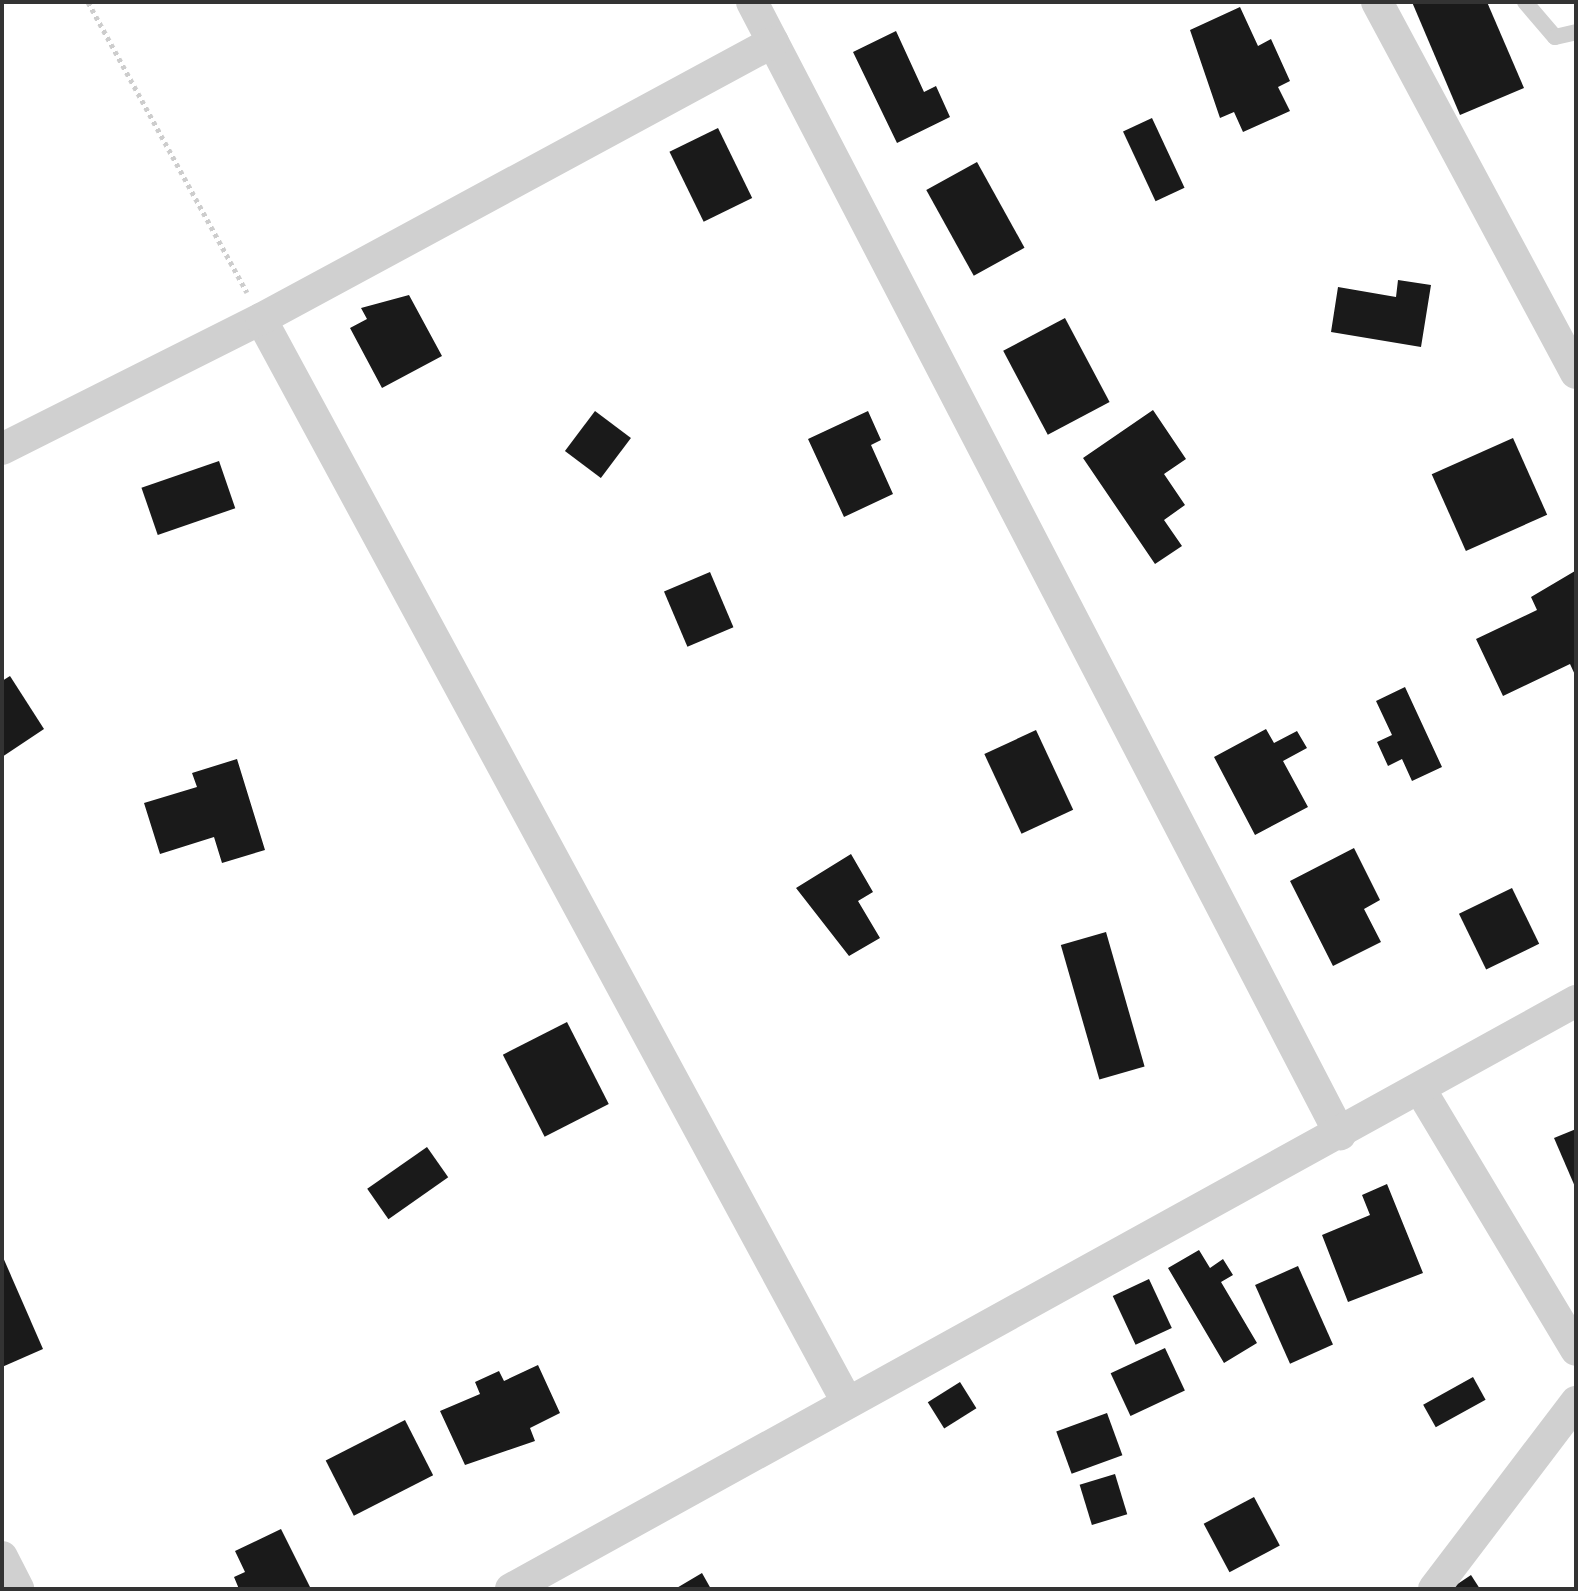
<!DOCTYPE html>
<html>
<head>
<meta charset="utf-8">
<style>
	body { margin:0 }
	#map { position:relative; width:1578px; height:1591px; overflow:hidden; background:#fff; font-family:"Exo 2",sans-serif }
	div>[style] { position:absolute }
	.building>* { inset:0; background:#1a1a1a; transform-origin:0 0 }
	.path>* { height:5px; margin-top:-2.5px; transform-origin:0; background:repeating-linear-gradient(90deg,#cdcdcd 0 4px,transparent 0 8px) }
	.lane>* { height:16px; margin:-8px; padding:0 8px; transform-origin:8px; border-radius:8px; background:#d0d0d0 }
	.street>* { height:32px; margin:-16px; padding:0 16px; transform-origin:16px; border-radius:16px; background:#d0d0d0 }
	span { translate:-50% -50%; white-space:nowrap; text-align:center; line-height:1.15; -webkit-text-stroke:8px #fff; paint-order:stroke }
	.frame { position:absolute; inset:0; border:4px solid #333; pointer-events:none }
</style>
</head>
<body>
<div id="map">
	<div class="building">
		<i style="clip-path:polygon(1412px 2px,1487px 2px,1524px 88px,1460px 115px)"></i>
		<i style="clip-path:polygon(1240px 7px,1258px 46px,1271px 39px,1290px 81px,1278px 87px,1290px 111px,1243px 132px,1234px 112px,1220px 118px,1190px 30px)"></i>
		<i style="clip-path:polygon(896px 31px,924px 92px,936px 86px,950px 117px,897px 143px,853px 52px)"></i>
		<i style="left:1152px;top:118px;width:77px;height:32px;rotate:65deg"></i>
		<i style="left:718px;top:128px;width:78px;height:54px;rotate:64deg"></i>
		<i style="left:977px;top:162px;width:98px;height:58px;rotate:61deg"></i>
		<i style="clip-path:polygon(1398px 280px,1431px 285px,1421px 347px,1331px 332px,1338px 287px,1396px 297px)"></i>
		<i style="clip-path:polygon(409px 295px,442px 356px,382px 388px,350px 328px,367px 319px,361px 308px)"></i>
		<i style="left:1065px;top:318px;width:95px;height:70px;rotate:62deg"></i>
		<i style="clip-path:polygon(1153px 410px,1186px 459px,1164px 474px,1185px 505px,1164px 520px,1182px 546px,1155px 564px,1083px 458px)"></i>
		<i style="left:595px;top:411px;width:45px;height:50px;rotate:37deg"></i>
		<i style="clip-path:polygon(868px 411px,881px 440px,871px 445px,893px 494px,844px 517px,808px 439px)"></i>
		<i style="left:1513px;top:438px;width:84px;height:89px;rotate:66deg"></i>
		<i style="left:219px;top:461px;width:50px;height:82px;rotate:71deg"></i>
		<i style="clip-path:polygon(1575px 571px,1576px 677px,1570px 664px,1503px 696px,1476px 639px,1537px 610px,1531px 597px)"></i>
		<i style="left:710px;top:572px;width:60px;height:50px;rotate:67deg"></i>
		<i style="clip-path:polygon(10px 676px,44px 729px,2px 757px,2px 681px)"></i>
		<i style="clip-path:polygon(1405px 687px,1442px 767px,1412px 781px,1402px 759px,1388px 766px,1377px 742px,1392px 735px,1376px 701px)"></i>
		<i style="clip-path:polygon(1266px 729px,1274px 743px,1297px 731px,1307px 748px,1283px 761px,1308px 807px,1255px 835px,1214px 757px)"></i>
		<i style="left:1036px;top:730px;width:88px;height:57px;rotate:65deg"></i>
		<i style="clip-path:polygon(237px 759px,265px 850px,222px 863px,214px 837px,160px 854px,144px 803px,197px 787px,192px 773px)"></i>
		<i style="clip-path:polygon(1354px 848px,1380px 900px,1364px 909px,1381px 942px,1333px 966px,1290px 881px)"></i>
		<i style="clip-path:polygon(851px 854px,873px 892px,858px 901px,880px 938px,849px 956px,796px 888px)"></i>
		<i style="left:1512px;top:888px;width:62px;height:59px;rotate:64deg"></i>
		<i style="left:1106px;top:932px;width:140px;height:47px;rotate:74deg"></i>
		<i style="left:567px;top:1022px;width:92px;height:72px;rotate:63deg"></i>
		<i style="clip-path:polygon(1576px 1129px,1576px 1189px,1554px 1138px)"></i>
		<i style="left:427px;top:1147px;width:37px;height:73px;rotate:55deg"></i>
		<i style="clip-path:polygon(1387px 1184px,1423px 1273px,1348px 1302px,1322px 1235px,1370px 1215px,1362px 1195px)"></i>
		<i style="clip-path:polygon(1199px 1250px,1210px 1268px,1223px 1259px,1233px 1275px,1221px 1282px,1257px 1343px,1224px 1363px,1168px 1268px)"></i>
		<i style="clip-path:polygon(2px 1255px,43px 1349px,2px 1367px)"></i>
		<i style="left:1298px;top:1266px;width:86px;height:47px;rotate:66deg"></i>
		<i style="left:1149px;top:1279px;width:54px;height:40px;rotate:65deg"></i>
		<i style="left:1165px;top:1348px;width:47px;height:60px;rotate:65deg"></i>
		<i style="clip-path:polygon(538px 1365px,560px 1413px,530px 1428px,535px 1441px,465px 1465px,440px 1411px,480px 1394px,475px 1382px,499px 1371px,504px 1381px)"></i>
		<i style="left:1473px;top:1377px;width:26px;height:57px;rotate:61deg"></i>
		<i style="left:960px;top:1382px;width:31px;height:38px;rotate:58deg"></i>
		<i style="left:1107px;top:1413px;width:45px;height:54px;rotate:70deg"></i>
		<i style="left:405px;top:1420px;width:62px;height:89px;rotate:63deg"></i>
		<i style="left:1115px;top:1474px;width:42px;height:37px;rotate:73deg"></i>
		<i style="left:1254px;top:1497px;width:55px;height:57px;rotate:62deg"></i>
		<i style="clip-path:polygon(281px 1529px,311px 1589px,239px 1589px,234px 1577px,245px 1572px,235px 1551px)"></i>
		<i style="clip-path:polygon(702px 1573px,711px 1589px,675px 1589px)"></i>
		<i style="clip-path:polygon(1471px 1575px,1480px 1589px,1450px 1589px)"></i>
	</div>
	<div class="path">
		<i style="left:88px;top:2px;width:331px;rotate:61.3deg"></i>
	</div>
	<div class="lane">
		<i style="left:1525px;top:2px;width:46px;rotate:49.4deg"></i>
		<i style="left:1555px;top:37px;width:22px;rotate:-13deg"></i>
	</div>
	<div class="street">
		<i style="left:752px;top:2px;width:1276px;rotate:62.55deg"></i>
		<i style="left:1377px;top:2px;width:421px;rotate:61.8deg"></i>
		<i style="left:261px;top:319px;width:1231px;rotate:61.58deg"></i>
		<i style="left:2px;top:449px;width:290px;rotate:-26.7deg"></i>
		<i style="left:261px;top:319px;width:582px;rotate:-28.41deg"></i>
		<i style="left:1420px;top:1089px;width:304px;rotate:59.1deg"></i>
		<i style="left:2px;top:1557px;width:36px;rotate:63deg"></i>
		<i style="left:511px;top:1589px;width:1217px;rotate:-28.9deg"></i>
		<i style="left:1434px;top:1589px;width:235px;rotate:-52.8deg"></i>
	</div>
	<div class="frame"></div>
</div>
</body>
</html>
